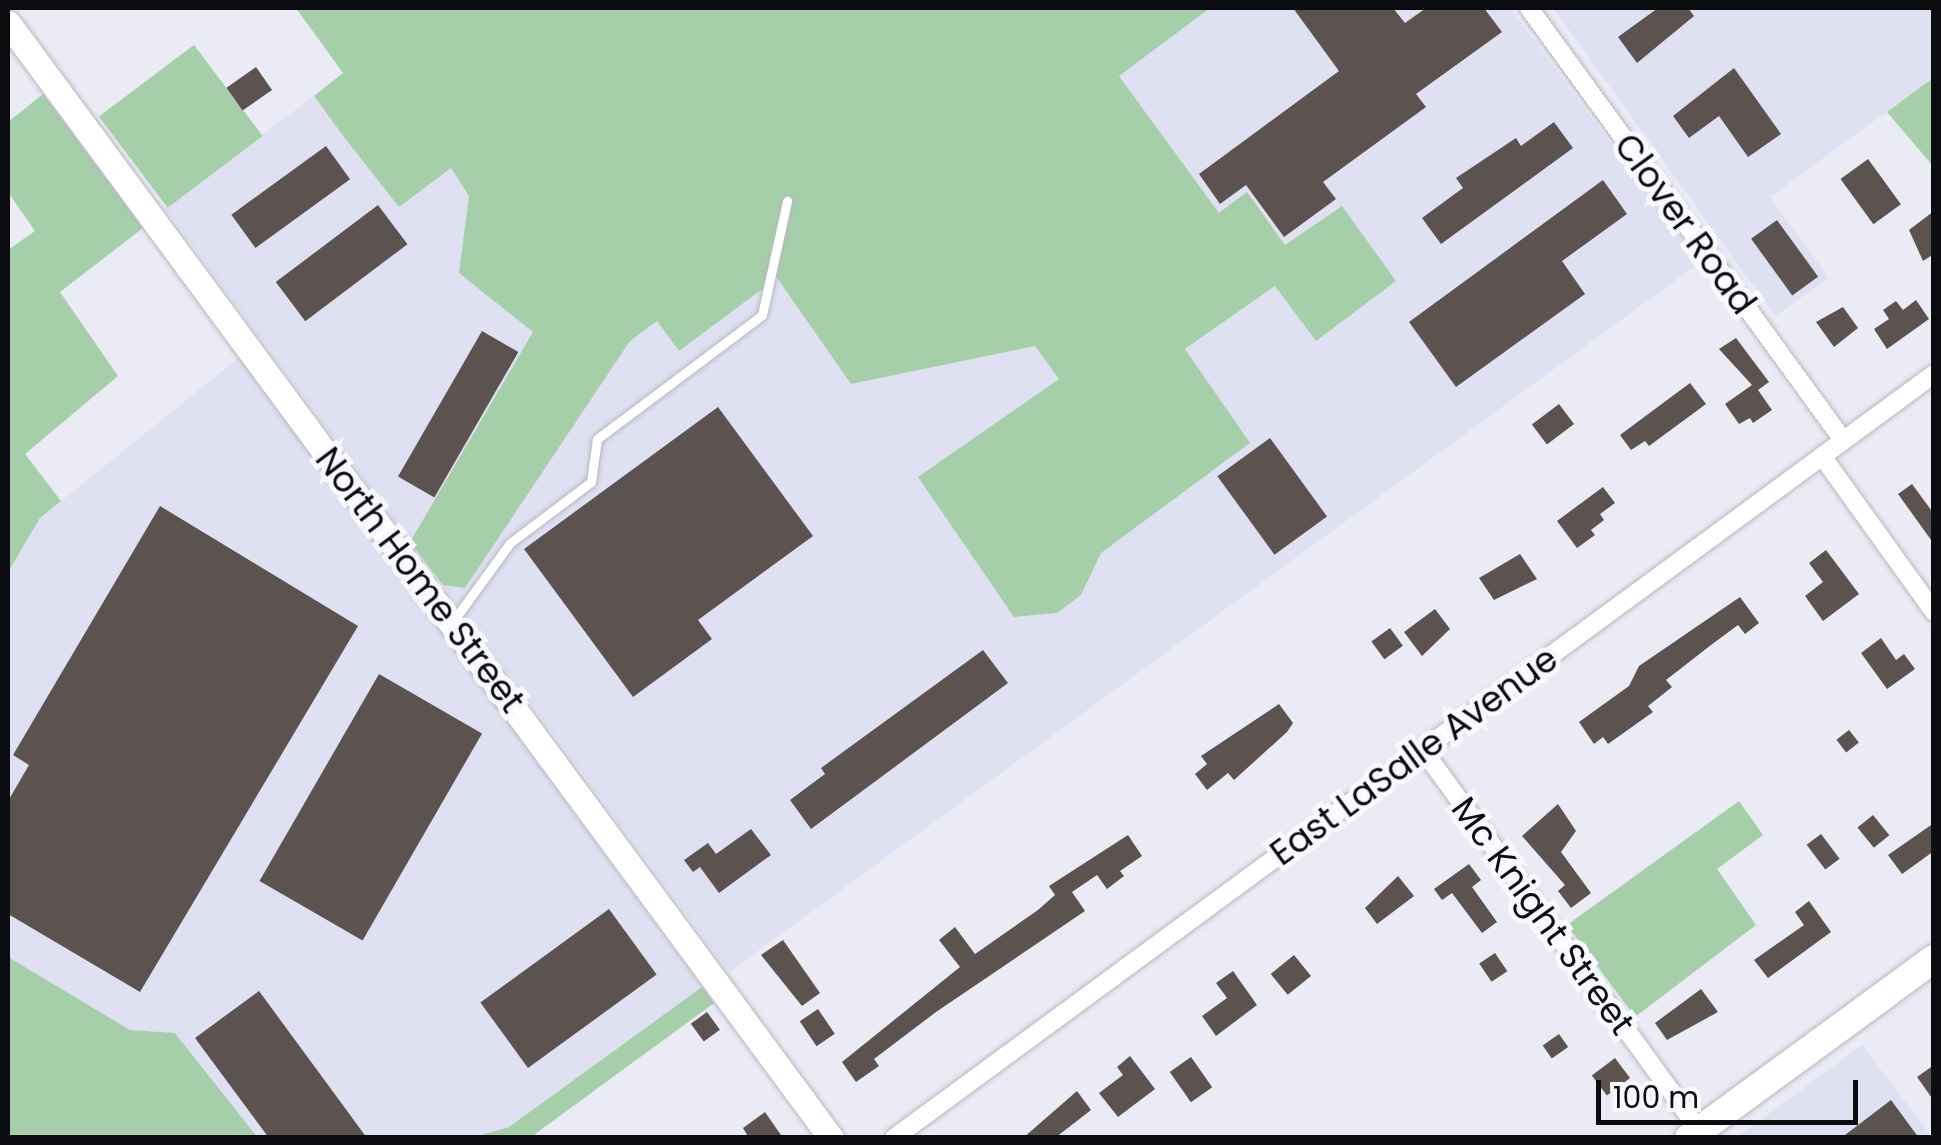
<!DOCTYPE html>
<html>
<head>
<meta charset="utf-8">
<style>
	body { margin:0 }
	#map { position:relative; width:1941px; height:1145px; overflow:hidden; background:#eaebf5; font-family:Poppins,sans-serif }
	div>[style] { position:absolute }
	.built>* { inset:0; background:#dfe1f2 }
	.green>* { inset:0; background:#a5cfa8; transform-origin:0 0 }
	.building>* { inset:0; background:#5c5350; transform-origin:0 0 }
	.roads { filter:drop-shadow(0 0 2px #b6b7c0) drop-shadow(0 0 2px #b6b7c0) }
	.lane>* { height:9px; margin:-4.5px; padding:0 4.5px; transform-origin:4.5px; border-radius:4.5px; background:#fff }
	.street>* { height:18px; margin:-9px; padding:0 9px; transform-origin:9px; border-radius:9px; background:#fff }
	.secondary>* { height:25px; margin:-12.5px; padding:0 12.5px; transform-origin:12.5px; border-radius:12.5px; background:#fff }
	.primary>* { height:28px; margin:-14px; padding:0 14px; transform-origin:14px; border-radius:14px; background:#fff }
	span { translate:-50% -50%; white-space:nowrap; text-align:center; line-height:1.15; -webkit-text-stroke:10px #f8f9ff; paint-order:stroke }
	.street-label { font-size:35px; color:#0b0c0f }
	.frame { position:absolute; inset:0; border:10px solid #0b0c0f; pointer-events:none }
	.scale { position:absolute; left:1596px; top:1080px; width:262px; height:45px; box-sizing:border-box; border:5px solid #0b0c0f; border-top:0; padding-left:12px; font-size:30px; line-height:35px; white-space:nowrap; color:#0b0c0f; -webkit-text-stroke:8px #f8f9ff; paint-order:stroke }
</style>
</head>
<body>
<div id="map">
	<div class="built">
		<i style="clip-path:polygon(1210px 8px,1510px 8px,1699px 263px,729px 972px,443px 585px,465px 588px,630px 341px,657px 320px,679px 351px,777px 278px,851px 384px,1035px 346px,1060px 379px,1081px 595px,1101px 553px,1250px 443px,1185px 350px,1275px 285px,1285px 245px,1219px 213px,1118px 75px)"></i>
		<i style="clip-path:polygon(1553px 8px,1933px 8px,1933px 78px,1770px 197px,1829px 278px,1775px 316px)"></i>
		<i style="clip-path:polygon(314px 96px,344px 137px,451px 167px,469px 195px,460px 273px,534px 332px,410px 542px,165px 208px)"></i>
		<i style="clip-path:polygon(240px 357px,702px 987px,509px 1127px,475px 1138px,257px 1138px,175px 1033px,130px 1030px,8px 957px,8px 572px,40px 518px)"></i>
		<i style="clip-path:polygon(1862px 1045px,1932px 1137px,1736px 1138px)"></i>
	</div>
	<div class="green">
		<i style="clip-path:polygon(296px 8px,1210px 8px,1119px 76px,1219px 213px,1247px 192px,1285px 245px,1342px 206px,1396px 281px,1316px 341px,1275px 286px,1185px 349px,1250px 443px,1101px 553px,1081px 595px,1057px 613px,1014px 617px,918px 477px,1059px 379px,1035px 346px,851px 384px,777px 278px,679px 351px,657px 321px,630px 341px,465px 588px,443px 585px,410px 542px,533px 332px,459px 273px,469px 196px,451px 168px,399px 207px,344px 137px,314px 96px,343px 73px)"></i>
		<i style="left:194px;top:45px;width:114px;height:119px;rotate:53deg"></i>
		<i style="clip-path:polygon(1933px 78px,1933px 166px,1887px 112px)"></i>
		<i style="clip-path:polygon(43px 94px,143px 228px,60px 292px,118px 376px,25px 454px,61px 501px,40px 518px,8px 572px,8px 250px,35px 231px,8px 192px,8px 122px)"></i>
		<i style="clip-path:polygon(1739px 801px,1763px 835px,1717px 869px,1756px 925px,1635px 1017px,1567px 925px)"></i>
		<i style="clip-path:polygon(8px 957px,130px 1030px,175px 1033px,257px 1137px,8px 1137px)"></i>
		<i style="clip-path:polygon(702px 987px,714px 1003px,531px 1137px,475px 1137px,509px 1127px)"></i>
	</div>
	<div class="building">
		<i style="clip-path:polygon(1293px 8px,1393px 8px,1405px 23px,1426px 8px,1484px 8px,1502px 32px,1416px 94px,1426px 107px,1323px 182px,1336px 199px,1284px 237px,1246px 185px,1220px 204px,1199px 174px,1339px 71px)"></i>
		<i style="clip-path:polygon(1658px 8px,1688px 8px,1694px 16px,1637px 63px,1618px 37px)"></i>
		<i style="left:256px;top:67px;width:28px;height:36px;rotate:55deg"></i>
		<i style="clip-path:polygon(1734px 68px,1781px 134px,1748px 157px,1719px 116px,1689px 138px,1673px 116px)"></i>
		<i style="clip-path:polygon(1554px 122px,1573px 148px,1441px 244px,1422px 218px,1463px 188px,1456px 178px,1516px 138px,1521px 146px)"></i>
		<i style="left:326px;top:146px;width:41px;height:117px;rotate:54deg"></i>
		<i style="left:1868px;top:159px;width:56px;height:34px;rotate:54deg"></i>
		<i style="clip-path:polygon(1603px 180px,1627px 214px,1562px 261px,1585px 294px,1456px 387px,1409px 322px)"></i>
		<i style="left:378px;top:205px;width:49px;height:128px;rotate:53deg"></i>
		<i style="clip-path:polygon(1934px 211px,1934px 254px,1923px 261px,1909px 230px)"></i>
		<i style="left:1777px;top:220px;width:70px;height:32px;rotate:54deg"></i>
		<i style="clip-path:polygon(1916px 300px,1929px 319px,1887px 349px,1874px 329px,1889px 319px,1883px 310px,1896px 301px,1903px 310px)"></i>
		<i style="clip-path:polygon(1843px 307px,1858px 328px,1834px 347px,1816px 322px)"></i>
		<i style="left:482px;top:331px;width:42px;height:168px;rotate:30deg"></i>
		<i style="clip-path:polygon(1736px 338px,1769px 382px,1758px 390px,1772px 410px,1753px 423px,1750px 418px,1739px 424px,1725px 404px,1752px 385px,1719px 349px)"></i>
		<i style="clip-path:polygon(1690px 383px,1706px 404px,1649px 446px,1645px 441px,1631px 450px,1620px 435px)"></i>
		<i style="left:1559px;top:404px;width:25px;height:34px;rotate:53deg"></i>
		<i style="clip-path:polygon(718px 407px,813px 536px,698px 620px,712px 639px,633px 697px,524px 549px)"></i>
		<i style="left:1270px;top:438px;width:97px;height:65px;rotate:54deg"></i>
		<i style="clip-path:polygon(1912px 484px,1934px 514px,1934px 544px,1898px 494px)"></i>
		<i style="clip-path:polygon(1603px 487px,1615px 503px,1600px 514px,1604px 520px,1591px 530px,1595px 535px,1577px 548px,1557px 521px)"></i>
		<i style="clip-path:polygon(160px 506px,358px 626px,140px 992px,8px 914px,8px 801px,29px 765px,13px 755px)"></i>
		<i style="clip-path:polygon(1826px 550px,1859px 594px,1823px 621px,1805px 596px,1823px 582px,1809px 563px)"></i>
		<i style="clip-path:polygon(1520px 554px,1537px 579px,1494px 600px,1479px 578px)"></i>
		<i style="clip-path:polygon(1740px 597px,1759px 623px,1745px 634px,1738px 625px,1711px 645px,1666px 680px,1672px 687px,1648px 706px,1653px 712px,1608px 744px,1603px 737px,1594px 744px,1579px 722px,1629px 686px,1639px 666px)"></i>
		<i style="clip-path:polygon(1435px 609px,1450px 629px,1422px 656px,1404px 632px)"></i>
		<i style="left:1390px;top:628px;width:22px;height:23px;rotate:54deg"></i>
		<i style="clip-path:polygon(1881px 638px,1896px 660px,1904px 654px,1915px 669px,1887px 689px,1861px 653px)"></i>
		<i style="clip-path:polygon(983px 650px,1008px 683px,811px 829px,790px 800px,825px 774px,821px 768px)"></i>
		<i style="left:379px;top:674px;width:119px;height:239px;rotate:30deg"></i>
		<i style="clip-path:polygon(1279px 704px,1293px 723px,1287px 732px,1234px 780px,1228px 773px,1207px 790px,1195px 774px,1207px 764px,1201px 756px)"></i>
		<i style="left:1849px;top:730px;width:16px;height:16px;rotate:52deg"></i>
		<i style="clip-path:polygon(1558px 804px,1576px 831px,1561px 852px,1591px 893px,1571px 908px,1558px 891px,1565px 885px,1522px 836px)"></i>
		<i style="left:1873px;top:815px;width:26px;height:20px;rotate:51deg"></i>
		<i style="clip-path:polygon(1934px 823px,1934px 851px,1902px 874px,1888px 855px)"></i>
		<i style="clip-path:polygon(751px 829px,771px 855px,719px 893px,700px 867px,693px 872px,684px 860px,708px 843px,716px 854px)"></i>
		<i style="left:1821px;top:834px;width:31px;height:18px;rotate:53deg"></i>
		<i style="clip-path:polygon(1128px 835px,1142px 856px,1120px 871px,1124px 876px,1107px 889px,1097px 875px,1072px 892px,1085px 911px,936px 1012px,874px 1059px,879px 1066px,856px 1082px,842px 1062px,960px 967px,939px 940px,955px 927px,975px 954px,1038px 910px,1055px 895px,1049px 886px)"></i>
		<i style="clip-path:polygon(1469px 864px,1481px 880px,1472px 887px,1497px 922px,1482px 933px,1452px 893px,1442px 900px,1434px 889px)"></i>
		<i style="clip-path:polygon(1398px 876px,1414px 896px,1377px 924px,1365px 908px)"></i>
		<i style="clip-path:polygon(1809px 901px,1831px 932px,1768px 978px,1754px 960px,1804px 925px,1795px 912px)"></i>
		<i style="left:609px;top:909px;width:81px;height:159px;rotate:54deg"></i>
		<i style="clip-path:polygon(783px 940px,820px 993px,802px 1006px,761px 955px)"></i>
		<i style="left:1495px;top:953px;width:22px;height:19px;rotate:56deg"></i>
		<i style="left:1294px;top:955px;width:27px;height:30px;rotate:51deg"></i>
		<i style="clip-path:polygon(1233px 971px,1257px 1005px,1216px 1036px,1202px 1016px,1227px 998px,1216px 983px)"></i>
		<i style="clip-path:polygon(1701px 989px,1718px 1012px,1667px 1040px,1655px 1023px)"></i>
		<i style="clip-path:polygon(259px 991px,367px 1138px,269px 1138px,195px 1038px)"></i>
		<i style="left:818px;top:1009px;width:30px;height:22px;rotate:56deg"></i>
		<i style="left:707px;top:1012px;width:22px;height:20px;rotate:54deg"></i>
		<i style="left:1559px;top:1034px;width:16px;height:20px;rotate:55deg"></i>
		<i style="clip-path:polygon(1130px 1056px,1155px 1089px,1118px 1117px,1099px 1093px,1123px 1075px,1117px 1067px)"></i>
		<i style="left:1191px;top:1057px;width:37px;height:26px;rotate:55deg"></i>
		<i style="left:1615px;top:1058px;width:25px;height:29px;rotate:53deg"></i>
		<i style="clip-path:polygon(1934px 1065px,1934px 1101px,1917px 1077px)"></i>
		<i style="clip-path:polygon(1077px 1091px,1091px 1110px,1055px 1138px,1023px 1138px)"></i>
		<i style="clip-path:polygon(1891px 1100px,1919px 1138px,1841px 1138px)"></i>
		<i style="clip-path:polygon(765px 1112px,783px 1138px,749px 1138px,743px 1128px)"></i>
	</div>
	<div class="roads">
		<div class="lane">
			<i style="left:454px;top:620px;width:95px;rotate:-54deg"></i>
			<i style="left:510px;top:543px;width:101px;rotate:-37deg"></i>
			<i style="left:591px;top:482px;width:43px;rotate:-82.1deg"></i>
			<i style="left:597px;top:439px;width:206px;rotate:-36.9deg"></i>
			<i style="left:762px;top:315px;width:117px;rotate:-77.6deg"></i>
		</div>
		<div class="street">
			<i style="left:1529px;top:8px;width:534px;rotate:53.99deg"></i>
			<i style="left:1822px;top:456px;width:192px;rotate:54.3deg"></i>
			<i style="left:1423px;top:750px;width:470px;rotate:54deg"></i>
			<i style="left:894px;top:1138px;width:1290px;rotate:-36.3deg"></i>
		</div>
		<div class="secondary">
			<i style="left:8px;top:23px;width:1386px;rotate:53.57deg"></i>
		</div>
		<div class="primary">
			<i style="left:1689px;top:1138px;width:303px;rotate:-36.2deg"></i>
		</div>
	</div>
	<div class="street-label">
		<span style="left:1685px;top:224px;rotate:54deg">Clover Road</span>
		<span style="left:420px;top:580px;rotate:53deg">North Home Street</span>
		<span style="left:1414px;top:756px;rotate:-36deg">East LaSalle Avenue</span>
		<span style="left:1543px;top:916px;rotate:54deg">Mc Knight Street</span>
	</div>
	<div class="frame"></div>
	<div class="scale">100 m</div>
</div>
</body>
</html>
